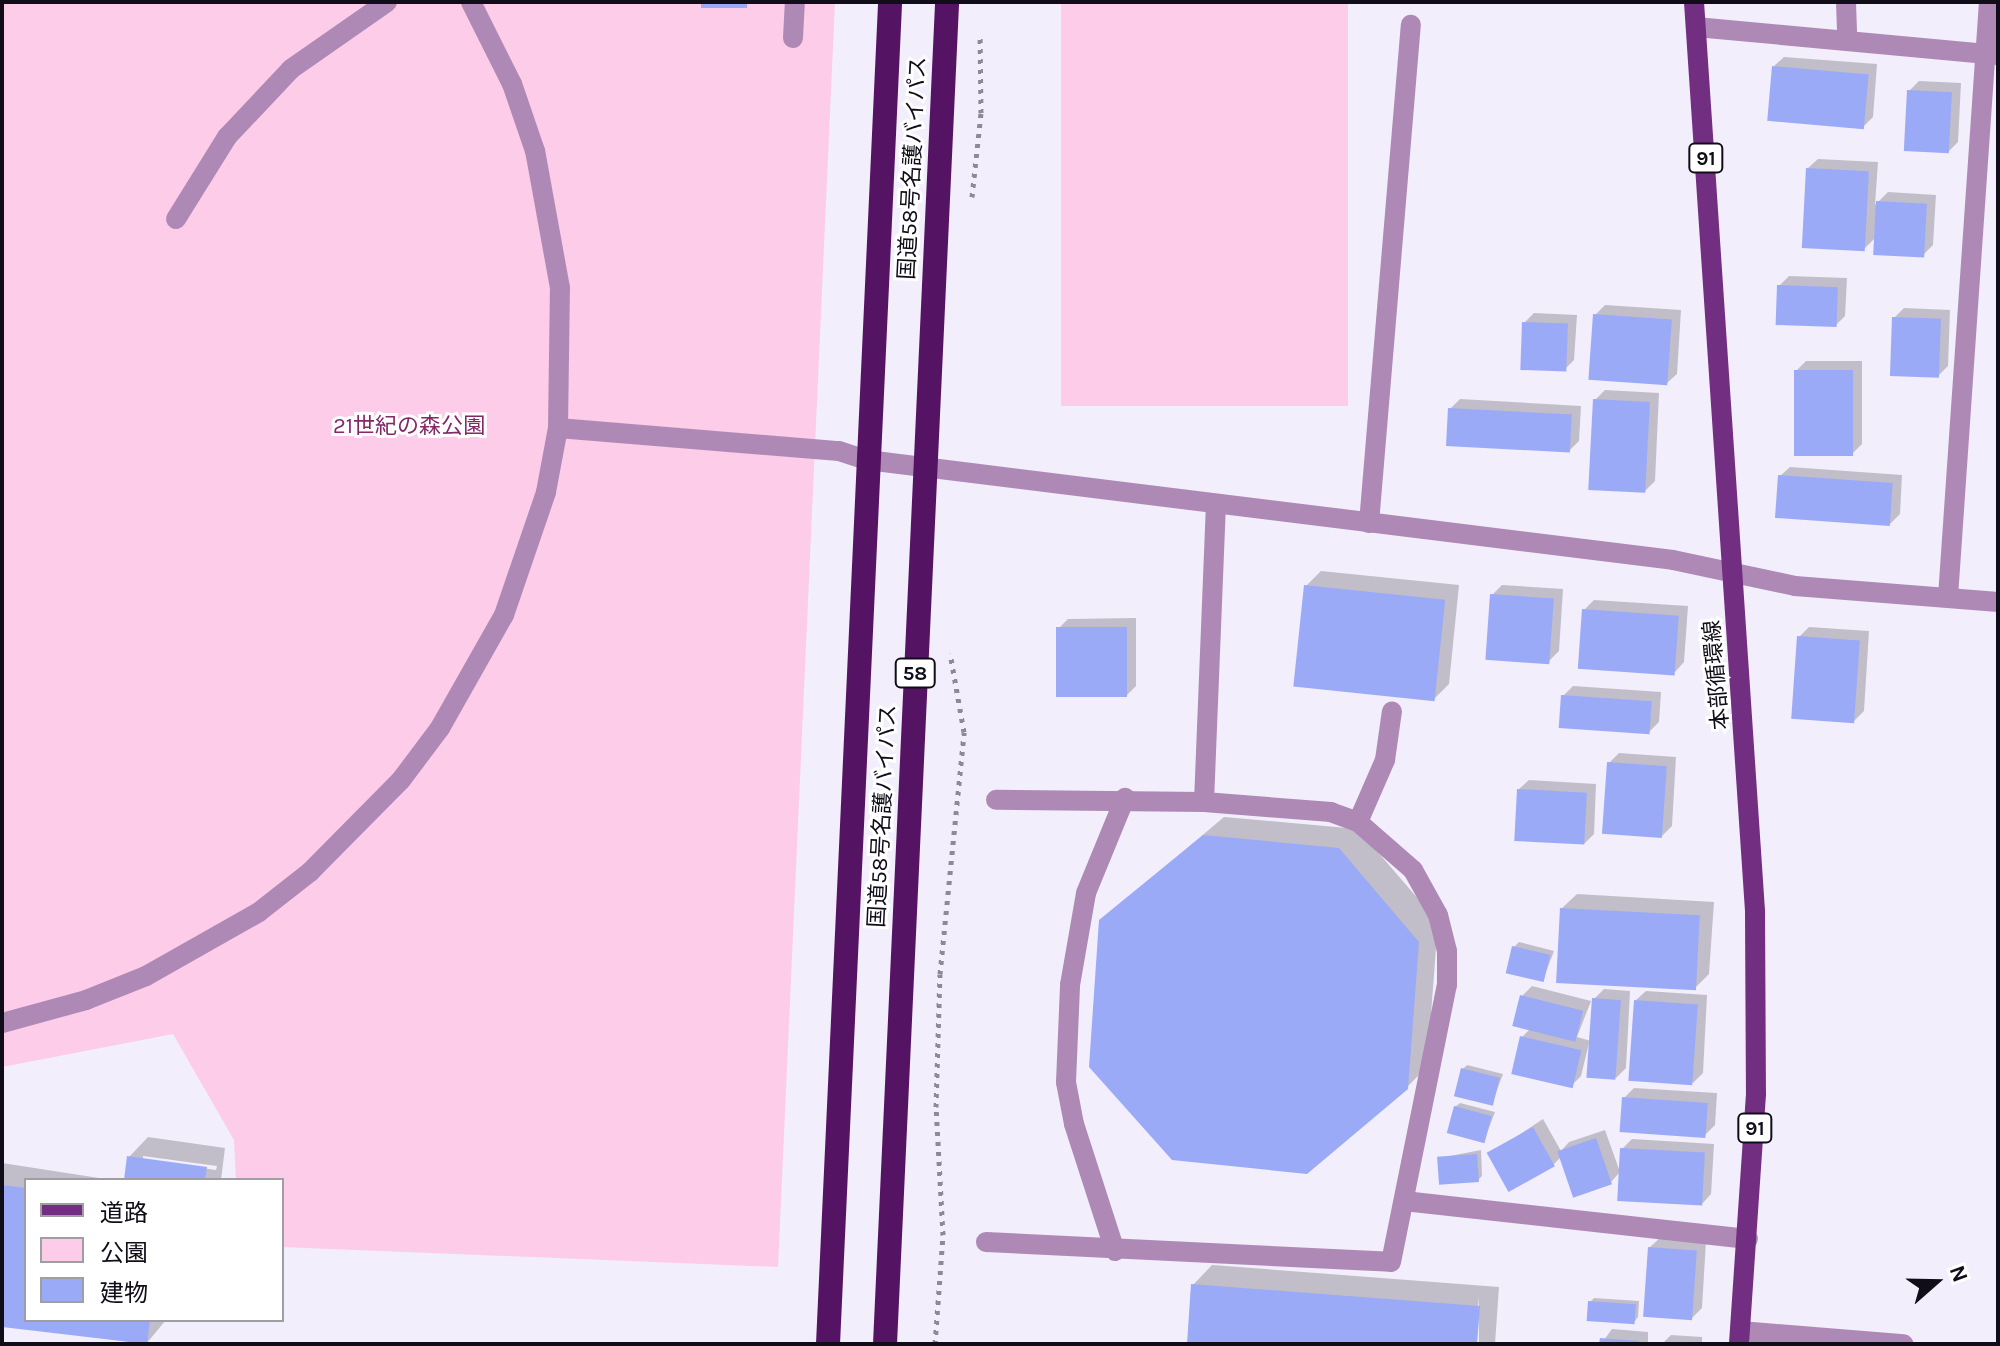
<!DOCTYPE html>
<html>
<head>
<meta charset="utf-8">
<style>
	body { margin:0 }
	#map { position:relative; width:2000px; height:1346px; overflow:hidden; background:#f2eefc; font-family:Karla,"Noto Sans JP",sans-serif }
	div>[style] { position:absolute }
	.green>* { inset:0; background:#fccce8; transform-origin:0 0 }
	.shadow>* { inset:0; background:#0003 }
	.building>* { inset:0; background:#9baaf7; transform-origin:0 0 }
	.path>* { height:5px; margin-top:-2.5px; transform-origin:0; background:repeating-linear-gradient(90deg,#8d8a97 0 4px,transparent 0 10px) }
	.minor>* { height:20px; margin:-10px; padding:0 10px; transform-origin:10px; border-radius:10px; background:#ae89b6 }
	.major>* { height:20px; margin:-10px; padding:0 10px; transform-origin:10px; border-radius:10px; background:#722e81 }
	.highway>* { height:24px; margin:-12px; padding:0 12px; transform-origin:12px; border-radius:12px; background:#551463 }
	span { translate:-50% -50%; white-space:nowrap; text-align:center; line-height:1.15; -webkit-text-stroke:6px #fff; paint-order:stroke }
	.shield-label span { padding:2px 6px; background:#fff; border:2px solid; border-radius:6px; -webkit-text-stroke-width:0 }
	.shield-label { font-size:20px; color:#100d18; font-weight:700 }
	.street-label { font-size:22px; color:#100d18 }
	.park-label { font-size:22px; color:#832967 }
	.frame { position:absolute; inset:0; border:4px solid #100d18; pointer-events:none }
	.legend { position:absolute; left:24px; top:1178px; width:260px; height:144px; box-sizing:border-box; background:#fff; border:2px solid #9f9ea3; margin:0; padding:10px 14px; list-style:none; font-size:24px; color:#100d18 }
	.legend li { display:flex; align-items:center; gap:16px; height:40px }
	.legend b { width:40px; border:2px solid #9f9ea3 }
	.north { position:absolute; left:1896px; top:1242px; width:80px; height:80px; -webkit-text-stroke:6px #fff; paint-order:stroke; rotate:70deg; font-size:22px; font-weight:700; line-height:32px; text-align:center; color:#100d18 }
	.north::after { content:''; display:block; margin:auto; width:28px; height:36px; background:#100d18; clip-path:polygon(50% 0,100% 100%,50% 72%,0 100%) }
</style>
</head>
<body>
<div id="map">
	<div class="green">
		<i style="clip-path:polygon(2px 2px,835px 2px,778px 1267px,282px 1247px,282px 1180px,236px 1180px,234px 1140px,173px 1034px,2px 1067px)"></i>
		<i style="left:1061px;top:2px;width:287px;height:404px"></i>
	</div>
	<div class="shadow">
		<i style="clip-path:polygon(1784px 57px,1877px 64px,1873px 117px,1863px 127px,1774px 66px)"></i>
		<i style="clip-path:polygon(1919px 81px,1961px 83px,1958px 142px,1948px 152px,1909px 91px)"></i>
		<i style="clip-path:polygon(1818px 159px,1878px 162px,1875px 205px,1888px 192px,1936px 195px,1933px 245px,1923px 255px,1877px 236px,1864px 249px,1808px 168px)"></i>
		<i style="clip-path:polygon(1789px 276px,1847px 278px,1845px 316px,1835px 326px,1779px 286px)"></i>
		<i style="clip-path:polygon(1605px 305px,1681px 310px,1677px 374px,1667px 383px,1595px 315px)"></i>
		<i style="clip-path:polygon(1904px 308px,1950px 310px,1948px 366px,1938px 376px,1894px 318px)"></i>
		<i style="clip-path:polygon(1534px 313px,1577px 315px,1574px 360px,1564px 370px,1524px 323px)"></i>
		<i style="clip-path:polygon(1806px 361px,1862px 361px,1862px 444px,1852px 454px,1796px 371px)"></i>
		<i style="clip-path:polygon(1605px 390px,1659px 393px,1655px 481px,1645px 491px,1595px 400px)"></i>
		<i style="clip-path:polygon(1460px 399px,1581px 406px,1579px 441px,1569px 451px,1450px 409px)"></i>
		<i style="clip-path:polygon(1790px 467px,1902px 475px,1900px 514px,1890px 524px,1780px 476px)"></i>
		<i style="clip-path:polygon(1321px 571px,1459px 585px,1449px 684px,1434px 699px,1306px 586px)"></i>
		<i style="clip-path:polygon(1502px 585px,1563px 589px,1559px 651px,1549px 661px,1492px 595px)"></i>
		<i style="clip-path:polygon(1594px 600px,1688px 606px,1684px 662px,1675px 672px,1584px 610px)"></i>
		<i style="clip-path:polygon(1136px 618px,1136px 686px,1127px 695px,1058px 629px,1068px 619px)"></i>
		<i style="clip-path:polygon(1809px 627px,1869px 631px,1864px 711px,1854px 721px,1799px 637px)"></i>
		<i style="clip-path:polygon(1573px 686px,1661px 692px,1659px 722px,1649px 732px,1563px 696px)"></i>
		<i style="clip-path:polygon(1619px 753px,1676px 757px,1672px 826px,1662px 836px,1609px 763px)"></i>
		<i style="clip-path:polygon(1529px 780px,1596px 784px,1594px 834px,1584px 844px,1519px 789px)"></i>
		<i style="clip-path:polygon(1224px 817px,1358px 829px,1438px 922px,1427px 1067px,1407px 1087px,1101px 921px)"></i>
		<i style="clip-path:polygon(1577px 894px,1714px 902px,1709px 974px,1694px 989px,1562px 908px)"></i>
		<i style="clip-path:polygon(1519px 942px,1554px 951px,1543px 980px,1514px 947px)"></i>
		<i style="clip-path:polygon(1532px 986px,1591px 1001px,1577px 1037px,1591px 1041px,1594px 999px,1604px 989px,1630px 991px,1626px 1068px,1616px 1078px,1589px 1043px,1581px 1076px,1571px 1086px,1522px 1037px,1530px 1029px,1522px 996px)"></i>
		<i style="clip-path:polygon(1646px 991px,1707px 995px,1703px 1073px,1693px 1083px,1636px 1000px)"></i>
		<i style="clip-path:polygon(1467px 1065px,1503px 1074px,1492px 1103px,1463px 1069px)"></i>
		<i style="clip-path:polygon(1634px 1088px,1717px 1093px,1715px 1125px,1705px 1135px,1624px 1098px)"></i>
		<i style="clip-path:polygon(1460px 1103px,1495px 1112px,1484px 1141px,1455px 1107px)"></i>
		<i style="clip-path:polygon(1543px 1119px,1561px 1151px,1569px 1142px,1605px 1130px,1620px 1172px,1611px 1182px,1561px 1157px,1553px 1165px,1490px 1154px)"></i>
		<i style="clip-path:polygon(evenodd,148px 1137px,225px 1148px,221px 1180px,126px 1180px,129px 1157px,148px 1137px,143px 1156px,217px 1166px,216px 1170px,143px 1160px,143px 1156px)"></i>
		<i style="clip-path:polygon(1632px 1139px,1714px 1144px,1711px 1194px,1702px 1204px,1622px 1149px)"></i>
		<i style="clip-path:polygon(1481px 1150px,1482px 1176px,1478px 1180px,1439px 1158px)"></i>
		<i style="clip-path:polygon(2px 1163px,112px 1180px,26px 1180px,26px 1320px,166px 1320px,146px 1344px,2px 1325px)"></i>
		<i style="clip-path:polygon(1660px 1238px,1706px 1241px,1702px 1308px,1692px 1318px,1650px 1247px)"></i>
		<i style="clip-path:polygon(1212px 1265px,1499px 1287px,1495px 1344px,1479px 1344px,1479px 1296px,1475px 1344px,1189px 1344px,1193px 1285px)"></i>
		<i style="clip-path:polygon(1594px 1298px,1639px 1301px,1638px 1317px,1634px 1322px,1590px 1302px)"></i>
		<i style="clip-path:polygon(1612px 1329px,1648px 1332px,1648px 1344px,1601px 1344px)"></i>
		<i style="clip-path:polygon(1671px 1335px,1702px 1337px,1702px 1344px,1662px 1344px)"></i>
	</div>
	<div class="building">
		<i style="left:701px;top:2px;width:46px;height:6px"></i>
		<i style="left:1772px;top:66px;width:97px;height:55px;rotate:5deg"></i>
		<i style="left:1907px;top:90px;width:45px;height:61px;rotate:3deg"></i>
		<i style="left:1806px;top:168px;width:63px;height:80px;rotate:3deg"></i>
		<i style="left:1876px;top:201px;width:51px;height:54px;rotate:3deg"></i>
		<i style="left:1777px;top:285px;width:61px;height:40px;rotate:2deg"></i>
		<i style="left:1593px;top:314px;width:79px;height:66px;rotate:4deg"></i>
		<i style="left:1892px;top:317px;width:49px;height:59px;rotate:2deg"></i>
		<i style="left:1522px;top:322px;width:46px;height:48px;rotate:2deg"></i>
		<i style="left:1794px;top:370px;width:59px;height:86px"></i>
		<i style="left:1593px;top:399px;width:57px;height:91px;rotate:3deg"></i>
		<i style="left:1448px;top:408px;width:124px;height:38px;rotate:3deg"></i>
		<i style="left:1778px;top:475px;width:115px;height:43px;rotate:4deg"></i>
		<i style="left:1304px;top:585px;width:142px;height:102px;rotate:6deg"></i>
		<i style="left:1490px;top:594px;width:64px;height:66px;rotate:4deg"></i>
		<i style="left:1582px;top:609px;width:97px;height:60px;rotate:4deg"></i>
		<i style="left:1127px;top:627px;width:70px;height:71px;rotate:90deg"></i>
		<i style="left:1797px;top:636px;width:63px;height:83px;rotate:4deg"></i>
		<i style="left:1561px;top:695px;width:91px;height:33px;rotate:4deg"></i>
		<i style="left:1607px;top:762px;width:60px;height:72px;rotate:4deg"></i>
		<i style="left:1517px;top:789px;width:70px;height:52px;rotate:3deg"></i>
		<i style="clip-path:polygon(1203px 835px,1339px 848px,1419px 942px,1408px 1089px,1307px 1174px,1172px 1160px,1089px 1067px,1099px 920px)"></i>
		<i style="left:1560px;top:908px;width:140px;height:75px;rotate:3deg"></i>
		<i style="left:1512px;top:946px;width:39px;height:28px;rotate:13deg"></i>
		<i style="left:1520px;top:995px;width:65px;height:32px;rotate:14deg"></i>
		<i style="left:1592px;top:998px;width:29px;height:80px;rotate:4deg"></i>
		<i style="left:1634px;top:1000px;width:64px;height:81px;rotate:4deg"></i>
		<i style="left:1520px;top:1036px;width:63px;height:39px;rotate:13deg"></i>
		<i style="left:1461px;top:1068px;width:40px;height:29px;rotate:14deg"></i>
		<i style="left:1622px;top:1097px;width:86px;height:35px;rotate:4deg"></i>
		<i style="left:1454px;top:1106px;width:39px;height:28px;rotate:15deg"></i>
		<i style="left:1533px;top:1127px;width:45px;height:53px;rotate:61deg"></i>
		<i style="left:1596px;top:1138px;width:49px;height:41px;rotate:71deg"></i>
		<i style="left:1620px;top:1148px;width:85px;height:53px;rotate:3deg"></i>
		<i style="left:1477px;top:1154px;width:28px;height:40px;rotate:86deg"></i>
		<i style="clip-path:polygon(127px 1156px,207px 1167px,205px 1180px,124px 1180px)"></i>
		<i style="clip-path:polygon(2px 1185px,26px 1188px,26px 1320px,150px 1320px,147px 1344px,2px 1327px)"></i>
		<i style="left:1648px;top:1247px;width:49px;height:70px;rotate:4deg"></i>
		<i style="clip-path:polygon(1191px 1284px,1480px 1306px,1477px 1344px,1187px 1344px)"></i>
		<i style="left:1588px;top:1301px;width:48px;height:20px;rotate:4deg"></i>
		<i style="clip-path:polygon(1600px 1338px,1639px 1341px,1639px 1344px,1599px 1344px)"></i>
	</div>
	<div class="path">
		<i style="left:972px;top:197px;width:84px;rotate:-83.9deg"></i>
		<i style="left:981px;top:113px;width:78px;rotate:-90.7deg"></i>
		<i style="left:935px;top:1344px;width:109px;rotate:-85.8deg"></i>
		<i style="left:943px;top:1235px;width:128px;rotate:-93.1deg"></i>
		<i style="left:936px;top:1107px;width:133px;rotate:-88.3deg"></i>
		<i style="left:940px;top:974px;width:243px;rotate:-84.3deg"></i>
		<i style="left:964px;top:732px;width:80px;rotate:-100deg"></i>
	</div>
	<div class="minor">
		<i style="left:1846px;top:2px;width:37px;rotate:88deg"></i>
		<i style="left:1696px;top:27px;width:303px;rotate:5.3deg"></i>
		<i style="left:793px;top:38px;width:36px;rotate:-87deg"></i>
		<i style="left:176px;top:219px;width:97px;rotate:-58.1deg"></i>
		<i style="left:227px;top:137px;width:93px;rotate:-46.7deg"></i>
		<i style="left:291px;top:69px;width:117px;rotate:-34.9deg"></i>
		<i style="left:558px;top:428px;width:282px;rotate:4.7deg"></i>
		<i style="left:839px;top:451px;width:29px;rotate:18deg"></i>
		<i style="left:867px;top:460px;width:812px;rotate:7.07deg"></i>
		<i style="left:1673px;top:560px;width:125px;rotate:12deg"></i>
		<i style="left:1795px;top:586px;width:204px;rotate:4.5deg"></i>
		<i style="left:1369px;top:523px;width:500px;rotate:-85.2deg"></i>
		<i style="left:1948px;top:597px;width:596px;rotate:-86.06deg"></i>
		<i style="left:1204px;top:802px;width:297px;rotate:-87.7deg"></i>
		<i style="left:1358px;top:822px;width:68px;rotate:-66.5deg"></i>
		<i style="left:1385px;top:760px;width:49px;rotate:-81.9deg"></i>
		<i style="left:2px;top:1023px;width:87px;rotate:-15.3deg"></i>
		<i style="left:86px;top:1000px;width:65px;rotate:-21.8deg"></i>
		<i style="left:146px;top:976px;width:130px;rotate:-29.5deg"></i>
		<i style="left:259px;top:912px;width:65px;rotate:-38.1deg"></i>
		<i style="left:310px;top:872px;width:129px;rotate:-45.3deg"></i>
		<i style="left:401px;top:780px;width:65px;rotate:-53.1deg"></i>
		<i style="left:440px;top:728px;width:130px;rotate:-60.5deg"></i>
		<i style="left:504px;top:615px;width:130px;rotate:-71.1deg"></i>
		<i style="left:546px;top:492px;width:65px;rotate:-79.4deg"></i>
		<i style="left:558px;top:428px;width:140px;rotate:-89.2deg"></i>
		<i style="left:560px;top:288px;width:139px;rotate:-100.3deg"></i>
		<i style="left:535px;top:151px;width:71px;rotate:-108.9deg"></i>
		<i style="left:512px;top:84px;width:92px;rotate:-116.6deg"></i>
		<i style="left:1404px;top:1201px;width:346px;rotate:6.3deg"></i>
		<i style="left:986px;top:1242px;width:405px;rotate:2.8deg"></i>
		<i style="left:1391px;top:1262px;width:283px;rotate:-78.6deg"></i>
		<i style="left:1447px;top:985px;width:34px;rotate:-90deg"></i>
		<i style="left:1447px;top:951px;width:37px;rotate:-104deg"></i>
		<i style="left:1438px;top:915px;width:51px;rotate:-119.1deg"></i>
		<i style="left:1413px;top:870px;width:73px;rotate:-138.9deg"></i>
		<i style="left:1358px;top:822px;width:29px;rotate:-160deg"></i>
		<i style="left:1331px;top:812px;width:127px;rotate:-175.5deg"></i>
		<i style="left:1204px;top:802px;width:208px;rotate:-179.4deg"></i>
		<i style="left:1115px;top:1251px;width:133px;rotate:-107.9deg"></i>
		<i style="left:1074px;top:1124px;width:43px;rotate:-100.8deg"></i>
		<i style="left:1066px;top:1082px;width:97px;rotate:-87.6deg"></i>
		<i style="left:1070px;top:985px;width:93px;rotate:-80.1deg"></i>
		<i style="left:1086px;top:893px;width:103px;rotate:-67.7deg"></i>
		<i style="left:1740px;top:1331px;width:164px;rotate:4.6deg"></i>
	</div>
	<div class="major">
		<i style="left:1694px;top:2px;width:911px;rotate:86.16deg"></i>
		<i style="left:1755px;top:911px;width:183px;rotate:89.7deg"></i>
		<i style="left:1756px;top:1094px;width:251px;rotate:93.9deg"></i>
	</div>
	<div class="highway">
		<i style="left:828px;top:1344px;width:1343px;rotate:-87.35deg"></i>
		<i style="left:885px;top:1344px;width:1343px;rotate:-87.35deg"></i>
	</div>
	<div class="shield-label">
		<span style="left:1706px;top:158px">91</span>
		<span style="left:915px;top:673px">58</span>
		<span style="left:1755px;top:1128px">91</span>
	</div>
	<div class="street-label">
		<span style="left:913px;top:168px;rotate:-87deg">国道58号名護バイパス</span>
		<span style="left:1717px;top:675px;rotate:-95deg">本部循環線</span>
		<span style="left:883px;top:816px;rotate:-87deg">国道58号名護バイパス</span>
	</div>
	<div class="park-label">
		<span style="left:409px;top:427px">21世紀の森公園</span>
	</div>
	<div class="frame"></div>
	<ul class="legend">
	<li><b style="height:10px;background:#722e81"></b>道路</li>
	<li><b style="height:22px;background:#fccce8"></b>公園</li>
	<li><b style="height:22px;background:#9baaf7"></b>建物</li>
	</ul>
	<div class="north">N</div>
</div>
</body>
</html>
